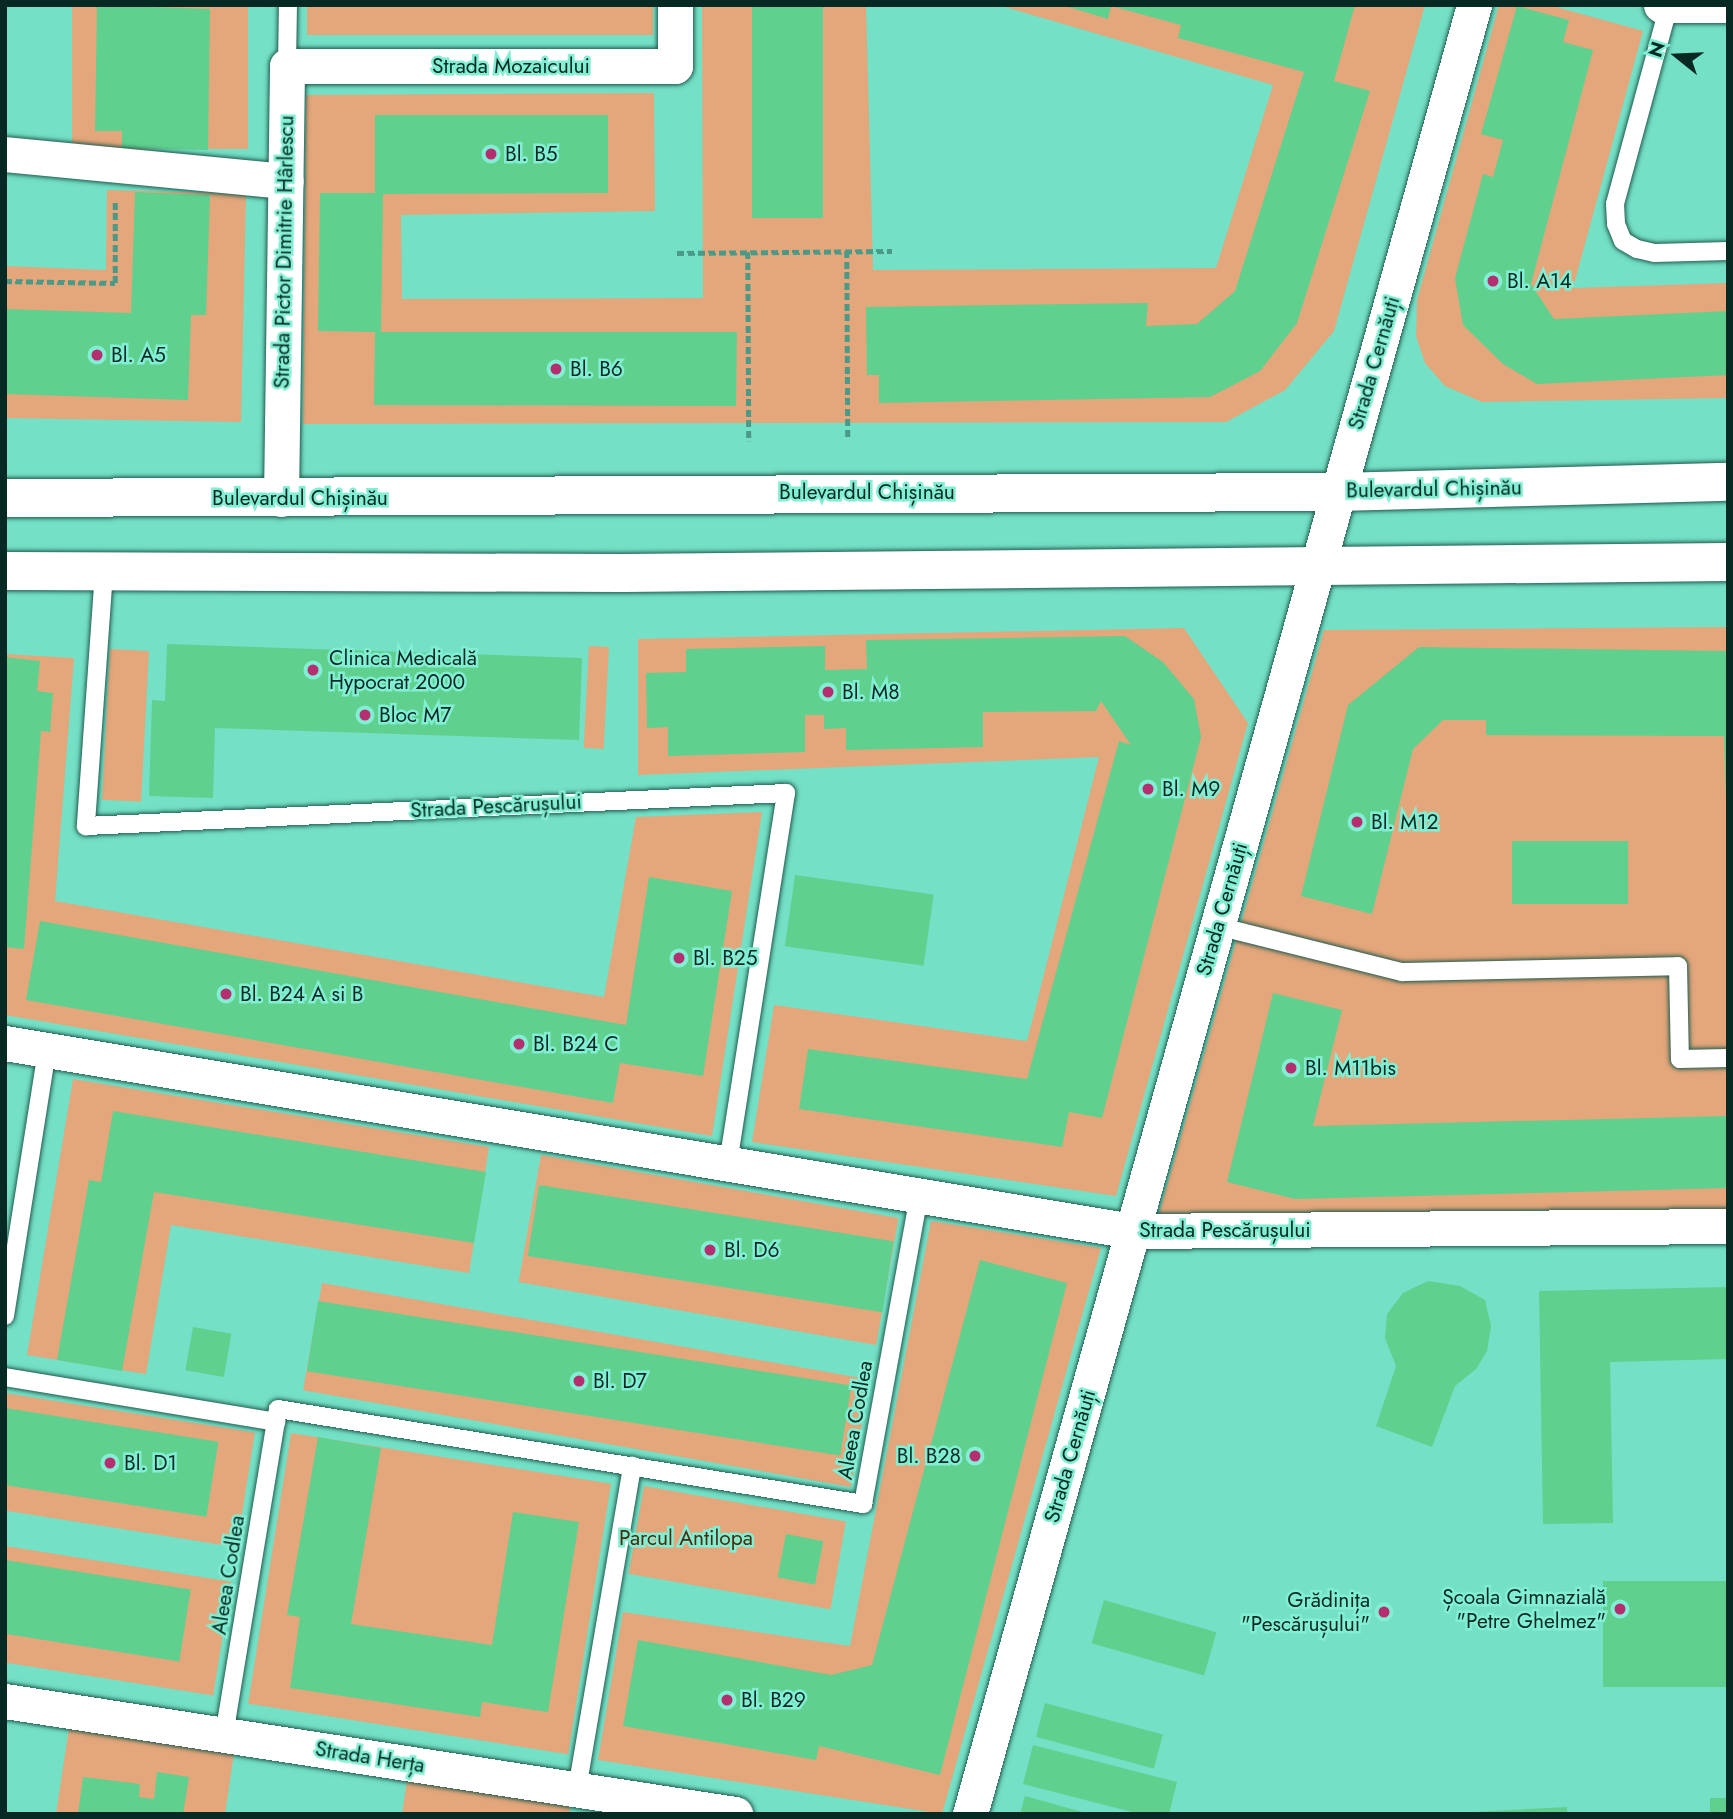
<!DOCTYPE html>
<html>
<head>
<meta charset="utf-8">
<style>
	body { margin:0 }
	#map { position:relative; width:1733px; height:1819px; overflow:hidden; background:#74e0c6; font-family:Jost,sans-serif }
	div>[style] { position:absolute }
	.green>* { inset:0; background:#e4a67b; transform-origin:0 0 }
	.building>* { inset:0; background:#60d08e; transform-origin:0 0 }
	.path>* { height:4.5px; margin-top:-2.25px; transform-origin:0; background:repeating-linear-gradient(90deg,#4a9a87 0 7px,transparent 0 10.5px) }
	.roads { filter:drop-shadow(0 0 2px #215c4f) drop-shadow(0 0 2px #215c4f) }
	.service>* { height:18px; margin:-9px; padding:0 9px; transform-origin:9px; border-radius:9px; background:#fff }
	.minor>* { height:35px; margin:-17.5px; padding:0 17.5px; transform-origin:17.5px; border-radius:17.5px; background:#fff }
	.secondary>* { height:38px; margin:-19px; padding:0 19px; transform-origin:19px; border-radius:19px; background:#fff }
	.dots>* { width:19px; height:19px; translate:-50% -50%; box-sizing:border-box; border:4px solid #82eed3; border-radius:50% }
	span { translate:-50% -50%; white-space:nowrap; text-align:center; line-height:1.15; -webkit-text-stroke:5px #82eed3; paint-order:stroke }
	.street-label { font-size:21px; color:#062a23 }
	.poi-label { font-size:21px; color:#062a23 }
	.left { translate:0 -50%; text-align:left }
	.right { translate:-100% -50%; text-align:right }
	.park-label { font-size:21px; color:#4e290c }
	.frame { position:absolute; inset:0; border:7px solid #062a23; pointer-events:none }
	.north { position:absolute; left:1642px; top:21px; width:70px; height:70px; -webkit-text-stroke:5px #82eed3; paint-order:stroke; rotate:288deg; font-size:19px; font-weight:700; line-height:28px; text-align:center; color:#062a23 }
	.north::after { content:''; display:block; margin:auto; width:24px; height:32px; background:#062a23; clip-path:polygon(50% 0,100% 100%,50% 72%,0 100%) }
</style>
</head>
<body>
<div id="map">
	<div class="green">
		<i style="left:72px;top:5px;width:176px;height:144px"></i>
		<i style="left:307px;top:5px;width:346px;height:30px"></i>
		<i style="clip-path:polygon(702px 5px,866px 5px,873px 270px,1216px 268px,1273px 85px,998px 5px,1425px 5px,1334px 331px,1285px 390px,1226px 422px,303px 424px,306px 95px,654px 93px,655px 211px,401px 215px,402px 299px,703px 298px)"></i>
		<i style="clip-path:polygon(1499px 5px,1549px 5px,1643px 31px,1573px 288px,1728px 283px,1728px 398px,1482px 402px,1445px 386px,1425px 363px,1416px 336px,1417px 300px)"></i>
		<i style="clip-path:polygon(107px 190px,246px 194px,241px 422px,5px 418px,5px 266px,106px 270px)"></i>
		<i style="clip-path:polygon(1728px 627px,1728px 1209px,1159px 1214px,1324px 630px)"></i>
		<i style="clip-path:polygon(1184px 628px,1248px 723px,1116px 1196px,752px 1142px,774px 1005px,1027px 1041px,1099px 757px,638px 775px,638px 639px)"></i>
		<i style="left:589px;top:646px;width:20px;height:102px;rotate:3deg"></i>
		<i style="left:110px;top:649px;width:39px;height:151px;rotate:3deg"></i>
		<i style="clip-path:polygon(5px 654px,74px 658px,55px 901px,604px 997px,636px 817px,762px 812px,712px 1136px,5px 1015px)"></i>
		<i style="clip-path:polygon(73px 1079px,489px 1147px,469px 1273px,171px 1225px,146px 1374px,27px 1355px)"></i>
		<i style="left:541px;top:1155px;width:363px;height:129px;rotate:10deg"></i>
		<i style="clip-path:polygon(931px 1221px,1101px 1248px,942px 1814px,598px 1760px,623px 1612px,850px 1646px)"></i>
		<i style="left:322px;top:1283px;width:556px;height:109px;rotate:10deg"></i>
		<i style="left:5px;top:1393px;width:253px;height:116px;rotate:9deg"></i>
		<i style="left:291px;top:1433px;width:324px;height:274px;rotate:9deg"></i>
		<i style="left:644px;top:1486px;width:205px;height:89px;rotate:10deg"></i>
		<i style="left:5px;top:1546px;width:229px;height:115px;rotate:9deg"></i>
		<i style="clip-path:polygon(69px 1728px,234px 1753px,225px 1814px,56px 1814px)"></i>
		<i style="clip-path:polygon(407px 1780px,571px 1805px,569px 1814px,402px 1814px)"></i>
	</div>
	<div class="building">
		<i style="clip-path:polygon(97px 5px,210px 9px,208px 150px,122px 148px,122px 131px,95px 131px)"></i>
		<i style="left:752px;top:5px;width:71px;height:213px"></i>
		<i style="clip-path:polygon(1062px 5px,1355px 5px,1334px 81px,1370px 91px,1297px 323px,1260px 371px,1210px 397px,879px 403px,879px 375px,867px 375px,866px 307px,1148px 303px,1146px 326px,1197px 324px,1235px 291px,1304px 72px,1178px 38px,1181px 25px,1111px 6px,1108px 19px)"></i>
		<i style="clip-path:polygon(1517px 6px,1569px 20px,1563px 42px,1593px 50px,1531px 284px,1554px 319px,1728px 311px,1728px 375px,1537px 384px,1503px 364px,1463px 325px,1455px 278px,1483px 174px,1493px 177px,1503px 140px,1481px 134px)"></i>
		<i style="clip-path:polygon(375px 115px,608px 115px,608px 193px,383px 194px,381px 332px,737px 332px,736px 406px,374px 405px,375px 332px,318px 331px,320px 193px,375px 193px)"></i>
		<i style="clip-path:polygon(135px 192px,210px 195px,206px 315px,191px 315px,188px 400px,5px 394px,5px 309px,131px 313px)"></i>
		<i style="clip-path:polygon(1125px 636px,1163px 662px,1194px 699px,1201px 737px,1102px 1118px,1069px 1112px,1062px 1147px,799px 1109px,808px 1049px,1027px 1079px,1119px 741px,1131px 745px,1101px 701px,1096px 711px,983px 712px,983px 747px,846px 750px,846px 728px,824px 729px,824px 715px,805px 715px,805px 752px,668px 756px,668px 727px,647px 728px,646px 673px,686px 672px,686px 649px,825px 646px,825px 670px,867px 669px,866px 640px)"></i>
		<i style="clip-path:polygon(167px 644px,582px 658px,579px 740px,215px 728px,213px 798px,149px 796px,152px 700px,165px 701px)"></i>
		<i style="clip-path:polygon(1419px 647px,1728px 651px,1728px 860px,1724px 736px,1486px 735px,1486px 720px,1443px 720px,1413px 749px,1372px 914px,1301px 896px,1348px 705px)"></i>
		<i style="clip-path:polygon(5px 657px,40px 661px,37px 691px,53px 693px,50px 732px,41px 731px,24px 949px,5px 947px)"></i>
		<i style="left:1628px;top:841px;width:63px;height:116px;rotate:90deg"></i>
		<i style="left:795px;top:875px;width:140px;height:72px;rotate:8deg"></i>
		<i style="clip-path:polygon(649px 877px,732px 891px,703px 1076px,620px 1063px,613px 1103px,26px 1000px,40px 921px,626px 1025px)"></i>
		<i style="clip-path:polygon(1273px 993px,1342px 1010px,1313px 1126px,1728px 1116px,1728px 1188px,1295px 1199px,1227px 1182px)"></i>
		<i style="clip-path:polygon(113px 1111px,486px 1172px,474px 1243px,154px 1192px,122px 1371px,57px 1360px,89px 1180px,101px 1182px)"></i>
		<i style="left:539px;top:1185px;width:359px;height:72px;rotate:9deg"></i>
		<i style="clip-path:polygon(980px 1260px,1067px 1283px,940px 1775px,819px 1746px,816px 1760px,623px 1726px,638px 1640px,831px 1675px,872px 1665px)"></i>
		<i style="clip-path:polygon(1428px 1281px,1460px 1286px,1485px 1300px,1491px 1326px,1487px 1351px,1476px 1369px,1455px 1386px,1432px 1447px,1376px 1426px,1396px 1366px,1385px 1338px,1387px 1314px,1403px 1293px)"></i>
		<i style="clip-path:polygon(1728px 1287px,1728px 1359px,1610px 1362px,1613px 1523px,1543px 1524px,1539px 1291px)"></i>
		<i style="left:318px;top:1301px;width:540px;height:71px;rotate:9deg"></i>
		<i style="left:193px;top:1327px;width:39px;height:44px;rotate:10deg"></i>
		<i style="left:5px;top:1408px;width:216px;height:76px;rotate:9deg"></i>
		<i style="clip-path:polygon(318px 1437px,381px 1448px,351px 1624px,492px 1645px,513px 1512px,579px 1522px,548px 1712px,482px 1702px,480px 1717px,290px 1688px,300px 1617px,287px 1615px)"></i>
		<i style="left:786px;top:1534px;width:38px;height:44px;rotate:11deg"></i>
		<i style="left:5px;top:1560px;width:188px;height:73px;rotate:9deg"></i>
		<i style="left:1728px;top:1581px;width:106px;height:125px;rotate:90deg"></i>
		<i style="left:1104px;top:1600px;width:117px;height:45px;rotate:16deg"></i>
		<i style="left:1045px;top:1703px;width:122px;height:35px;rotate:15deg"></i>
		<i style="clip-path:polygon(1033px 1745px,1177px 1782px,1169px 1814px,1140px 1814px,1023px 1784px)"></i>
		<i style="clip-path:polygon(157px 1772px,189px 1777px,183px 1814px,78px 1814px,83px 1777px,140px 1784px,139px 1797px,154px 1799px)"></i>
		<i style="clip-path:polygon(1025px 1796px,1086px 1813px,1086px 1814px,1020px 1814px)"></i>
		<i style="left:1728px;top:1798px;width:16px;height:18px;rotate:90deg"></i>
		<i style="clip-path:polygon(1567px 1807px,1567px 1814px,1472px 1814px,1472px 1812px)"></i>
	</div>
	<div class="path">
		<i style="left:847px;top:251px;width:188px;rotate:89.7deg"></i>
		<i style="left:748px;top:252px;width:189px;rotate:89.7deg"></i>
		<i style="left:677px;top:253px;width:215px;rotate:-0.5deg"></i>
		<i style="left:5px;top:281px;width:110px;rotate:1deg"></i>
		<i style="left:115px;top:283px;width:82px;rotate:-90deg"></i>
	</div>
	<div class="roads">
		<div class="service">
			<i style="left:1669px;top:5px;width:206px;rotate:105.2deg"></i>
			<i style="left:1615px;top:204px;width:20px;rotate:87deg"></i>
			<i style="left:1616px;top:224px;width:18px;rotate:68deg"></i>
			<i style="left:1623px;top:241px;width:16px;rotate:30deg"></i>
			<i style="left:1637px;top:249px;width:18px;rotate:13deg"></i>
			<i style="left:1655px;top:253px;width:73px;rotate:-1.6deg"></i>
			<i style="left:287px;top:66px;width:61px;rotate:-89.1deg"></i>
			<i style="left:104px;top:572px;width:255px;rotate:94.1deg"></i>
			<i style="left:86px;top:826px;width:701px;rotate:-2.7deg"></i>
			<i style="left:786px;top:793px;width:376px;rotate:98.9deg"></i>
			<i style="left:1217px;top:926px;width:191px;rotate:14deg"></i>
			<i style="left:1402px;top:972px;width:276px;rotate:-1.2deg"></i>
			<i style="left:1678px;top:966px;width:93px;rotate:88.8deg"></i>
			<i style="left:1680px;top:1059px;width:48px;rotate:-1.2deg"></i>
			<i style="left:5px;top:1316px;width:269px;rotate:-81deg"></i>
			<i style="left:5px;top:1377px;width:275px;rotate:9.4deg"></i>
			<i style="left:224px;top:1735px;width:330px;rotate:-80.6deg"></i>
			<i style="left:278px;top:1409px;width:593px;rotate:9.22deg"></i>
			<i style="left:863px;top:1504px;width:314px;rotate:-79.7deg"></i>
			<i style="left:577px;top:1789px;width:328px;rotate:-80.3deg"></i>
		</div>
		<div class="minor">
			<i style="left:1661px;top:5px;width:67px"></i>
			<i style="left:5px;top:154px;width:282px;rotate:5.5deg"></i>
			<i style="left:281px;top:499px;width:433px;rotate:-89.2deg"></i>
			<i style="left:287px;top:66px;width:388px"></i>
			<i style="left:675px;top:66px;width:61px;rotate:-90deg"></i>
			<i style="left:5px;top:1043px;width:1143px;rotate:9.47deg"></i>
			<i style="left:1132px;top:1231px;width:596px;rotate:-0.48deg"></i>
			<i style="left:5px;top:1701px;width:739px;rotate:8.8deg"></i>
			<i style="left:970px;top:1814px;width:1878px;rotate:-74.43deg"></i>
		</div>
		<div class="secondary">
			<i style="left:5px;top:498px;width:1333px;rotate:-0.26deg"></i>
			<i style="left:1338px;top:492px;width:390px;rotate:-1.5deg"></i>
			<i style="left:5px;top:571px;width:618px;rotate:0.19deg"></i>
			<i style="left:623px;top:573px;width:1105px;rotate:-0.57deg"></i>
		</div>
	</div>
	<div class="dots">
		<i style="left:491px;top:154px;background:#b52e70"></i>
		<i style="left:1493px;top:281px;background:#b52e70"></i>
		<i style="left:97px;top:355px;background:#b52e70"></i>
		<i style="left:556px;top:369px;background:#b52e70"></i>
		<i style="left:313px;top:670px;background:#b52e70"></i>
		<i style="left:828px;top:692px;background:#b52e70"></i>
		<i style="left:365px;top:715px;background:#b52e70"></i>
		<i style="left:1148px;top:789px;background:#b52e70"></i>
		<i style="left:1357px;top:822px;background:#b52e70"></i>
		<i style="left:679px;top:958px;background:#b52e70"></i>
		<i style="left:226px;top:994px;background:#b52e70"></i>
		<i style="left:519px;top:1044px;background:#b52e70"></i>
		<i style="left:1291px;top:1068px;background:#b52e70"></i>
		<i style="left:710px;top:1250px;background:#b52e70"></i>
		<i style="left:579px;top:1381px;background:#b52e70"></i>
		<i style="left:975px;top:1456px;background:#b52e70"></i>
		<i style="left:110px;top:1463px;background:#b52e70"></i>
		<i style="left:1620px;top:1609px;background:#b52e70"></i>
		<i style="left:1384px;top:1612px;background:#b52e70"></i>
		<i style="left:727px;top:1700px;background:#b52e70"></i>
	</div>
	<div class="street-label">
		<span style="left:511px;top:66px">Strada Mozaicului</span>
		<span style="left:284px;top:252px;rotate:-89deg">Strada Pictor Dimitrie Hârlescu</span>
		<span style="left:1374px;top:363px;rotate:-74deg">Strada Cernăuți</span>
		<span style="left:1434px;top:489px;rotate:-1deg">Bulevardul Chișinău</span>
		<span style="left:867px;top:492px">Bulevardul Chișinău</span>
		<span style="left:300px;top:498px">Bulevardul Chișinău</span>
		<span style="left:496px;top:806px;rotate:-3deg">Strada Pescărușului</span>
		<span style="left:1222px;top:909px;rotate:-74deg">Strada Cernăuți</span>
		<span style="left:1225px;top:1230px">Strada Pescărușului</span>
		<span style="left:855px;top:1420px;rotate:-80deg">Aleea Codlea</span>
		<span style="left:1070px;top:1456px;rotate:-74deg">Strada Cernăuți</span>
		<span style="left:228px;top:1575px;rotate:-81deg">Aleea Codlea</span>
		<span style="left:370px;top:1757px;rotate:9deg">Strada Herța</span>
	</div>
	<div class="poi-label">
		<span class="left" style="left:505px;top:154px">Bl. B5</span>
		<span class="left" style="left:1507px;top:281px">Bl. A14</span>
		<span class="left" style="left:111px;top:355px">Bl. A5</span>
		<span class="left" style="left:570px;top:369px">Bl. B6</span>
		<span class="left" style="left:329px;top:670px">Clinica Medicală<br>Hypocrat 2000</span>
		<span class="left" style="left:842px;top:692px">Bl. M8</span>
		<span class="left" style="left:379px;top:715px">Bloc M7</span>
		<span class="left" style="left:1162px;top:789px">Bl. M9</span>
		<span class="left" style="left:1371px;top:822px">Bl. M12</span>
		<span class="left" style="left:693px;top:958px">Bl. B25</span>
		<span class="left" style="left:240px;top:994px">Bl. B24 A si B</span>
		<span class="left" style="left:533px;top:1044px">Bl. B24 C</span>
		<span class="left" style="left:1305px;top:1068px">Bl. M11bis</span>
		<span class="left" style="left:724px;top:1250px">Bl. D6</span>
		<span class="left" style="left:593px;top:1381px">Bl. D7</span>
		<span class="right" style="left:961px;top:1456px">Bl. B28</span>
		<span class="left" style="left:124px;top:1463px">Bl. D1</span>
		<span class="right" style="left:1606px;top:1609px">Școala Gimnazială<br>"Petre Ghelmez"</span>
		<span class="right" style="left:1370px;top:1612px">Grădinița<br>"Pescărușului"</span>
		<span class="left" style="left:741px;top:1700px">Bl. B29</span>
	</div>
	<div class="park-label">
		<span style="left:686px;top:1538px">Parcul Antilopa</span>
	</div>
	<div class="frame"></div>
	<div class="north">N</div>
</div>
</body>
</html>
